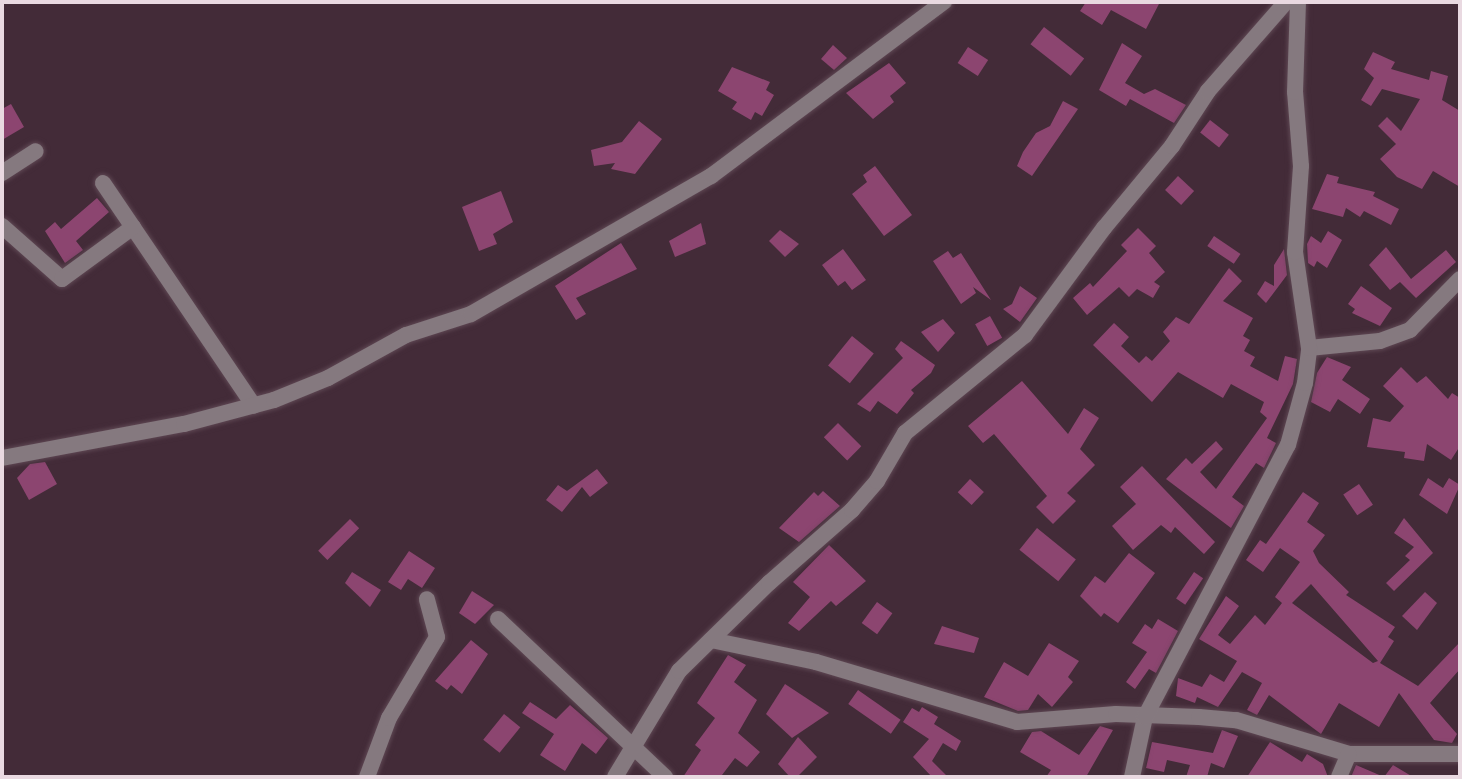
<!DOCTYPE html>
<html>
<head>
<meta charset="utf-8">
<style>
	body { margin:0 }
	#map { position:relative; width:1462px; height:779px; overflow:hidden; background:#432b38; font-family:Raleway,sans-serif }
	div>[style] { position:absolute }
	.building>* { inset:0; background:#8c4570; transform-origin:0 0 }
	.roads { filter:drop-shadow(0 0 2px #5e4753) drop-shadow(0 0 2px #5e4753) }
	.minor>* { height:16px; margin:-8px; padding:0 8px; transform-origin:8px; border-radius:8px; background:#85797f }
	span { translate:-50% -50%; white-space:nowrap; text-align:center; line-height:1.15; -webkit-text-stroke:8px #38222e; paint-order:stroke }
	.frame { position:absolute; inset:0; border:4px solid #e9d9e1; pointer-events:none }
</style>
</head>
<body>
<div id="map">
	<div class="building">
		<i style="clip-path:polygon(1086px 2px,1160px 2px,1146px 29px,1111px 10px,1102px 25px,1080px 11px)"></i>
		<i style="left:1044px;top:27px;width:51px;height:22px;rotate:38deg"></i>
		<i style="clip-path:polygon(1122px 43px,1142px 56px,1125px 83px,1144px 94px,1155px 89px,1186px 105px,1174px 123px,1130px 99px,1126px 106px,1099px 90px)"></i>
		<i style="clip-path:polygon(833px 45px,847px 58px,834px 70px,821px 59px)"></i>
		<i style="left:968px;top:47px;width:24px;height:19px;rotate:33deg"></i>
		<i style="clip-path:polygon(1373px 52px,1395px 62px,1391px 69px,1429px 80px,1431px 71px,1448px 76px,1442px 100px,1460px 111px,1460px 187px,1433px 171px,1422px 189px,1397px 177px,1380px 159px,1396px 144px,1378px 126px,1387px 117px,1401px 131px,1420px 99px,1382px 89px,1371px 106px,1361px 100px,1374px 78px,1364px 69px)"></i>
		<i style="clip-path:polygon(889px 63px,906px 83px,890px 96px,894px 102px,873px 119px,846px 93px)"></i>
		<i style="clip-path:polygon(732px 67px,770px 82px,766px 90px,774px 95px,762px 116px,755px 112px,751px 120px,732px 109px,737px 102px,718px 91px)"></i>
		<i style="clip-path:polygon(1063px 101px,1078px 109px,1032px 176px,1017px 166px,1023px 152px,1036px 133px,1050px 126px)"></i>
		<i style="clip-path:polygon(11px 104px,24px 127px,2px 140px,2px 109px)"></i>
		<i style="left:1210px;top:120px;width:24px;height:16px;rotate:38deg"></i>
		<i style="clip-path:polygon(639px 121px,662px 139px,635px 174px,611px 169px,615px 163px,594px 166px,591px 150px,622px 142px)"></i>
		<i style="clip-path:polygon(875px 166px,912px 215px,884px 236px,852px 194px,867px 182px,863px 175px)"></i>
		<i style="clip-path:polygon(1327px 174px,1339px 177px,1337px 183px,1375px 192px,1373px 196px,1399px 209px,1391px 225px,1364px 211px,1360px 217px,1346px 208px,1343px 217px,1312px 209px)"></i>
		<i style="left:1178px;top:176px;width:22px;height:19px;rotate:43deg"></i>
		<i style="clip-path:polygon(501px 191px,513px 222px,493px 234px,497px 244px,479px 251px,462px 207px)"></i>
		<i style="clip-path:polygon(97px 198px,109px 212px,76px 241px,83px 250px,65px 263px,45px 231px,55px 222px,61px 229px)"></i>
		<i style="clip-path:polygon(701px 223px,706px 244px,675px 257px,669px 241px)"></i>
		<i style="clip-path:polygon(1138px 228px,1156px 246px,1149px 253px,1165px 272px,1154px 282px,1160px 286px,1153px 298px,1137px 289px,1129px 297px,1119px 287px,1087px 315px,1073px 298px,1090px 283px,1093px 287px,1127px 251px,1121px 245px)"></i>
		<i style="clip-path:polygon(780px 230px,799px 244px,785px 257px,769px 241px)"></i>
		<i style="clip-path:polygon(1328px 231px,1342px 240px,1327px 268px,1317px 261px,1314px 267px,1308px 263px,1307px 244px,1311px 236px,1321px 243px)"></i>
		<i style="left:1214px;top:236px;width:32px;height:12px;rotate:34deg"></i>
		<i style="clip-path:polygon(621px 243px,637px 269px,576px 298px,586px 314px,576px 320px,555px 286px)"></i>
		<i style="clip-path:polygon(1386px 247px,1411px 279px,1446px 250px,1456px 262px,1416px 298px,1400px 282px,1390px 290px,1369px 265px)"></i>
		<i style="clip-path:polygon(843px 249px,866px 280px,852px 290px,845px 281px,838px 286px,822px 265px)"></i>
		<i style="clip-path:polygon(1284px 249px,1287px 275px,1266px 303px,1257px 294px,1265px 281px,1274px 286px,1274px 265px)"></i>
		<i style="clip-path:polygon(948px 251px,953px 258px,961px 253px,991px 300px,973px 287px,976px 293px,961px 304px,933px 261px)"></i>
		<i style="clip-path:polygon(1229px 268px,1242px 281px,1223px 301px,1253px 318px,1243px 336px,1250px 340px,1244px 351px,1255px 357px,1250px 366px,1278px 381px,1285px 356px,1297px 359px,1293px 384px,1267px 438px,1276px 443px,1264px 468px,1256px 463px,1232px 497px,1244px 506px,1231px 528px,1166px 479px,1186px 458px,1192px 464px,1216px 441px,1223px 449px,1200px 472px,1216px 489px,1267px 418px,1260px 412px,1264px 402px,1231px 384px,1223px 398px,1178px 372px,1152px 402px,1093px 345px,1114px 323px,1129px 337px,1121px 346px,1139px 363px,1146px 356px,1152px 361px,1170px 341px,1163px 332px,1176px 317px,1189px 324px)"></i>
		<i style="clip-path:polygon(1020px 286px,1037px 298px,1020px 322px,1003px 309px,1012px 304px)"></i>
		<i style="clip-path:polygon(1361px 286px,1392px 308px,1380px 326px,1352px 313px,1355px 309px,1348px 304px)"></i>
		<i style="left:990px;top:316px;width:25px;height:17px;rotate:61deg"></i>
		<i style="clip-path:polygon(943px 319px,955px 333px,938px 352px,921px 332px)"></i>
		<i style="left:852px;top:336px;width:28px;height:38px;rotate:39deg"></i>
		<i style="clip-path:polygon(901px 341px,935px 365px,931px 373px,911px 390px,914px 393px,897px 414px,878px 401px,870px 412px,857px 404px,903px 358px,895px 349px)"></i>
		<i style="clip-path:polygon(1327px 357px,1351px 367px,1342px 380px,1370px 399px,1360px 414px,1338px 399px,1330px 412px,1311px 402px,1317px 373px)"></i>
		<i style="clip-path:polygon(1401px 367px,1417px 383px,1426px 376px,1448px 399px,1452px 393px,1460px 398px,1460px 446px,1451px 460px,1427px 444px,1424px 461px,1404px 458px,1405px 452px,1367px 447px,1373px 418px,1390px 422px,1404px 406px,1383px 386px)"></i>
		<i style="clip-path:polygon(1022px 381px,1068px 434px,1084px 408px,1099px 418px,1080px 449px,1095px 465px,1067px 493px,1076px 501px,1053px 524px,1036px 507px,1047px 496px,994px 434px,983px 443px,968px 426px)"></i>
		<i style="left:838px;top:423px;width:33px;height:20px;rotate:45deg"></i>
		<i style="clip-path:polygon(45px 462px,57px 484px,29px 500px,17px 478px,30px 464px)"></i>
		<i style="clip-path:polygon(1142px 466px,1215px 542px,1204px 554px,1175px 527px,1171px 533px,1161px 525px,1133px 550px,1112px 526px,1136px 504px,1120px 487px)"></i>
		<i style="clip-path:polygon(597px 469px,608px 483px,590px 497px,582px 487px,562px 512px,546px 500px,558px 485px,567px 491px)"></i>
		<i style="clip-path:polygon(1428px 478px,1443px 488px,1449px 478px,1460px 485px,1447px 514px,1419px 495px)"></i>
		<i style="left:970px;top:479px;width:19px;height:18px;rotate:43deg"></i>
		<i style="left:1359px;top:484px;width:25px;height:19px;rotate:56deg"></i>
		<i style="clip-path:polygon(823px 491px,840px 506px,799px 542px,779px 528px,814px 492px,818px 496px)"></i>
		<i style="clip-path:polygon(evenodd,1303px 492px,1319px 503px,1307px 522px,1325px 535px,1313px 551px,1319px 563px,1349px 592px,1346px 595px,1395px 627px,1388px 637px,1394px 641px,1380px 663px,1418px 686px,1460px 642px,1460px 669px,1430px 703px,1457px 734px,1452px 743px,1434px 740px,1399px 693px,1379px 727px,1339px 703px,1321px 734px,1269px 695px,1257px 715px,1247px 710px,1262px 683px,1242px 672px,1218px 707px,1197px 697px,1195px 703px,1176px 696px,1178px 678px,1202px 687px,1210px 674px,1224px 682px,1237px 661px,1199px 639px,1226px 596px,1239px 606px,1218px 635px,1230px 644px,1255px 615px,1265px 625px,1282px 603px,1275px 597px,1300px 562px,1280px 548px,1263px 572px,1246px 560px,1260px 540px,1266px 544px,1303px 492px,1311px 584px,1378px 661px,1373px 663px,1292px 603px,1311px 584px)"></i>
		<i style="clip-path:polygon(1404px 518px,1433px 553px,1394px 591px,1386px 583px,1410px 560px,1405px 556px,1414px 547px,1394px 533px)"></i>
		<i style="left:350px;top:519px;width:13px;height:45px;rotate:45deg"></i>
		<i style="left:1037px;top:528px;width:50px;height:28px;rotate:39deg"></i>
		<i style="clip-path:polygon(829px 545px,866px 581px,836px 606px,831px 601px,799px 631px,788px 623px,810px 597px,793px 582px)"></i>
		<i style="clip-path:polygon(409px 551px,435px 568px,422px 588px,408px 579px,401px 590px,388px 582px)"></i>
		<i style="clip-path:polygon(1129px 553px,1155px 573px,1118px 623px,1104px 613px,1101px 617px,1080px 596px,1095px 576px,1105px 583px)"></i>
		<i style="clip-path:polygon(352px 572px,381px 590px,370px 607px,345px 583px)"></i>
		<i style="left:1194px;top:572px;width:11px;height:32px;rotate:34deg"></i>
		<i style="clip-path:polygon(472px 591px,494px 605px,475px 624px,459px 613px)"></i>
		<i style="clip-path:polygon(1425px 592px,1437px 603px,1417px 630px,1402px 616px)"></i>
		<i style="left:877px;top:602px;width:19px;height:26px;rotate:36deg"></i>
		<i style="clip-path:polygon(1158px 619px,1178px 631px,1156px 673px,1149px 669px,1135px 689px,1126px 682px,1147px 652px,1132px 643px,1145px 624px,1152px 629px)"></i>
		<i style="clip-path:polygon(942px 626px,979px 638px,974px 653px,934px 644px)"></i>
		<i style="clip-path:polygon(471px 640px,488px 654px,462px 694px,451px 685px,447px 690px,435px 681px)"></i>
		<i style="clip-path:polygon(1049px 643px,1079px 661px,1068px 677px,1073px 682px,1052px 707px,1038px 694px,1028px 710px,1018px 711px,984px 697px,1004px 662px,1028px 676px)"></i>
		<i style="clip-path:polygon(728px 655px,746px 665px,734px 682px,757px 700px,738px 733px,760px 752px,747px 767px,735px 758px,722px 775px,683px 777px,701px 750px,695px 745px,715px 718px,697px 703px)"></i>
		<i style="clip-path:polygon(785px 684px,829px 713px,792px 738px,766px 714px)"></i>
		<i style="left:858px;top:690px;width:52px;height:17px;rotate:35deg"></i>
		<i style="clip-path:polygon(530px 702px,556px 719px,570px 705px,608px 738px,596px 754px,582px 743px,565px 771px,540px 755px,554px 734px,522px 713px)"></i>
		<i style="clip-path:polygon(922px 707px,938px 717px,934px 724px,961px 741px,956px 751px,943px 743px,932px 761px,948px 777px,932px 777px,913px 757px,929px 739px,903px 722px,912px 708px,919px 712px)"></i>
		<i style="left:504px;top:714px;width:21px;height:33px;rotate:39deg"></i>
		<i style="clip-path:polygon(1100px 726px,1113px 730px,1086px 777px,1046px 777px,1051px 770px,1020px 752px,1032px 732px,1041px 731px,1079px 755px)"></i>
		<i style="clip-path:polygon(1222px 730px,1238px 736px,1224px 768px,1211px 763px,1207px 777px,1186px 777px,1190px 765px,1167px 760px,1164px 772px,1146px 768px,1152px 742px,1213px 753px)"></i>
		<i style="clip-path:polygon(798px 737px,817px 757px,797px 777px,790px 777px,778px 764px)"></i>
		<i style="clip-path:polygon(1270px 742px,1302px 762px,1307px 754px,1323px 764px,1328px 777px,1247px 777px)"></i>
		<i style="clip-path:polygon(1356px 765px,1384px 777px,1393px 765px,1413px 777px,1351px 777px)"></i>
	</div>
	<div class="roads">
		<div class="minor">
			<i style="left:2px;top:173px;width:40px;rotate:-32.9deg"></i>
			<i style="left:103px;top:183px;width:269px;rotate:55.9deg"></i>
			<i style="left:2px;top:226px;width:80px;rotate:41.5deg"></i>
			<i style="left:62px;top:279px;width:88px;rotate:-36.2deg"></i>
			<i style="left:1309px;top:348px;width:71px;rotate:-5.6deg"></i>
			<i style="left:1380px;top:341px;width:32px;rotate:-20deg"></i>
			<i style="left:1410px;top:330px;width:71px;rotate:-45.6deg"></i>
			<i style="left:2px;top:458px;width:185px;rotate:-10.6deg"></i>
			<i style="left:184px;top:424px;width:93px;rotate:-14.9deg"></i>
			<i style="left:274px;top:400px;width:58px;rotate:-22.2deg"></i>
			<i style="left:328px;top:378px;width:89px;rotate:-28.9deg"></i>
			<i style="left:406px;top:335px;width:68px;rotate:-17.9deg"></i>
			<i style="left:471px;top:314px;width:277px;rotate:-29.9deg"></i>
			<i style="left:711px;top:176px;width:291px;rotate:-36.8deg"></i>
			<i style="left:498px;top:619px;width:230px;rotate:43.4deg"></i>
			<i style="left:711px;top:640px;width:107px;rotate:11.8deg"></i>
			<i style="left:816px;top:662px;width:210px;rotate:16.6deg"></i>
			<i style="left:1017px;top:722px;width:99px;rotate:-4.6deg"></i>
			<i style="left:1116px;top:714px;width:83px;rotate:2.1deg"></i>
			<i style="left:1199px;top:717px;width:37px;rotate:5deg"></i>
			<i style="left:1236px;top:720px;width:118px;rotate:16.7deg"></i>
			<i style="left:1349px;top:754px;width:111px"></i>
			<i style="left:367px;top:777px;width:63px;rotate:-69.6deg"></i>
			<i style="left:389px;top:718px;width:94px;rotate:-59.3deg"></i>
			<i style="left:437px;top:637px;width:39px;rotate:-105deg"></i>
			<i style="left:615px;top:777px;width:124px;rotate:-58.9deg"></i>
			<i style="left:679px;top:671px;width:126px;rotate:-44.4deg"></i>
			<i style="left:769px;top:583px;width:111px;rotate:-41.3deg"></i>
			<i style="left:852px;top:510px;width:38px;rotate:-49deg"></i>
			<i style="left:877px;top:481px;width:56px;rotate:-59.7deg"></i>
			<i style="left:905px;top:433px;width:155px;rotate:-39.2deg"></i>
			<i style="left:1025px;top:335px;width:133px;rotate:-53.6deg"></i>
			<i style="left:1104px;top:228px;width:107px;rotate:-50.3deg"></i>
			<i style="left:1172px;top:146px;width:66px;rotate:-56.8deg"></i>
			<i style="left:1208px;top:91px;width:118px;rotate:-48.8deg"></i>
			<i style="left:1132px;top:777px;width:61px;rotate:-77.8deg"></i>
			<i style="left:1145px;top:717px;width:307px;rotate:-62.3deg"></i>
			<i style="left:1288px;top:445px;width:64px;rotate:-74.7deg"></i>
			<i style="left:1305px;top:383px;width:35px;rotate:-83deg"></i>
			<i style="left:1309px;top:348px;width:97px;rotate:-98.3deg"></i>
			<i style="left:1295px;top:252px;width:86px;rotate:-86deg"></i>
			<i style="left:1301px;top:166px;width:74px;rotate:-94.6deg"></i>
			<i style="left:1295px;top:92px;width:90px;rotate:-88.1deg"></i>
			<i style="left:1339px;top:777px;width:25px;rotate:-67deg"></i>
		</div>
	</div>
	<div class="frame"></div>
</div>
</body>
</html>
